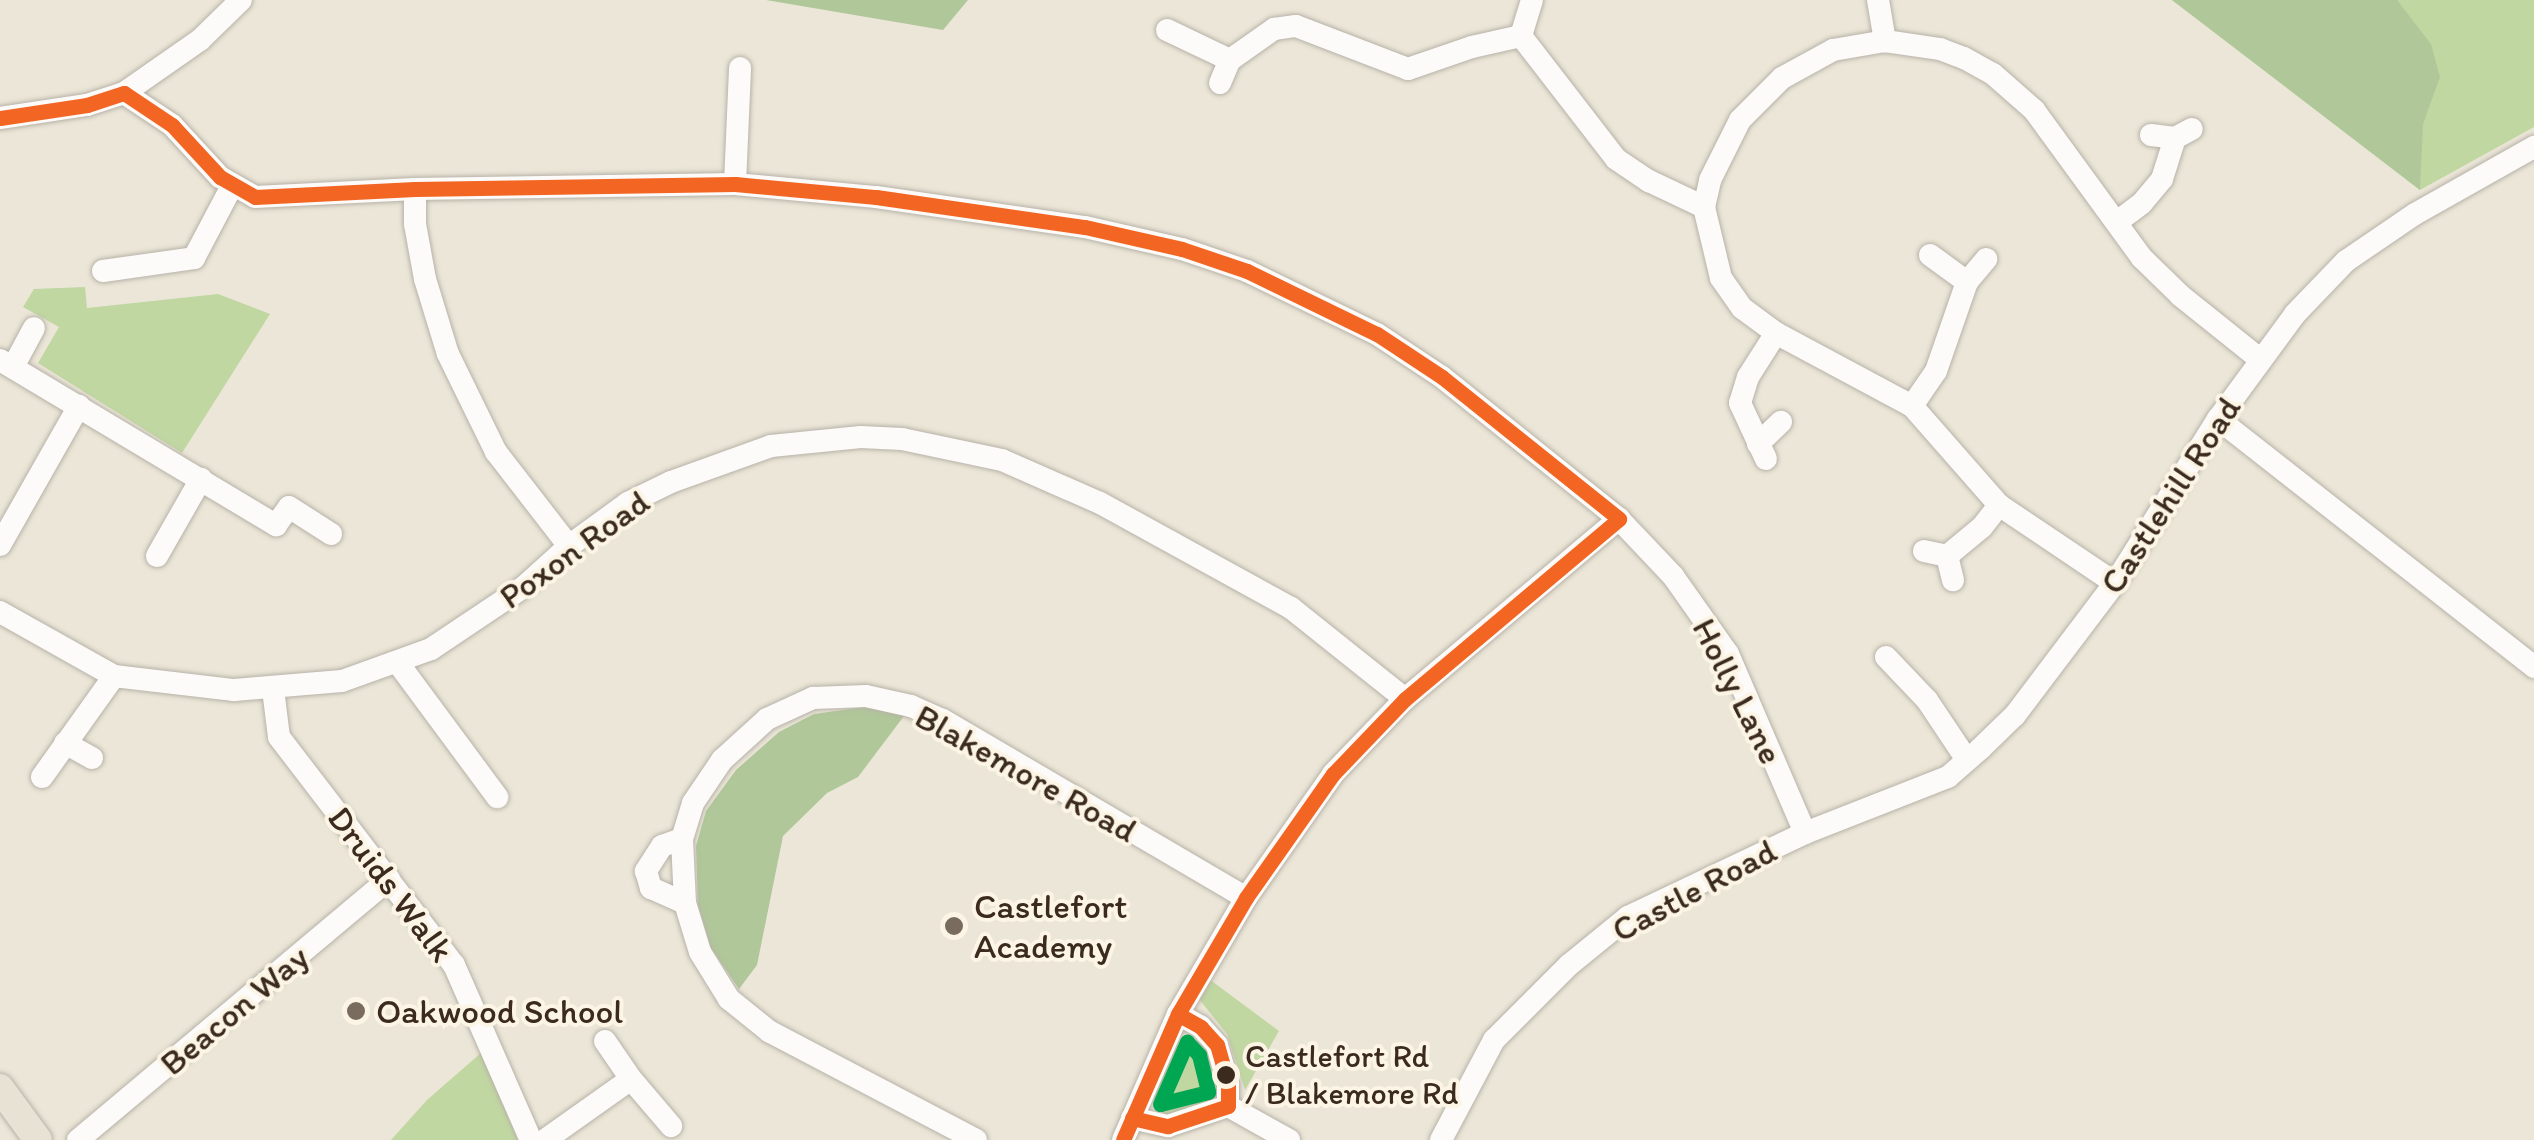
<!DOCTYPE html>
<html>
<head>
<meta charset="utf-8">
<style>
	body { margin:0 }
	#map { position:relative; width:2534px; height:1140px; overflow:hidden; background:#ebe6d7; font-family:Itim,sans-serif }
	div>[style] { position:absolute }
	.green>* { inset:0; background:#c1d7a2 }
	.forest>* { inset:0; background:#b0c79a }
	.roads { filter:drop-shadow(0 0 2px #b7b2a8) drop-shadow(0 0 2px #b7b2a8) }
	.minor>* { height:22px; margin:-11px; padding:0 11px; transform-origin:11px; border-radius:11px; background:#fcfbf9 }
	.major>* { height:28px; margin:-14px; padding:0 14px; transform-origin:14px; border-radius:14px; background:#e8e2d4 }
	.bus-1>* { height:15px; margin:-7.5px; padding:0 7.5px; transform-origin:7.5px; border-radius:7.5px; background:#f26522 }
	.bus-2>* { height:15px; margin:-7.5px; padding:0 7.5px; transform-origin:7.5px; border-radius:7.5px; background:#00a651 }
	.dots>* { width:28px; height:28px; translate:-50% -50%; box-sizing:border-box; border:5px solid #fcf5e5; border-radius:50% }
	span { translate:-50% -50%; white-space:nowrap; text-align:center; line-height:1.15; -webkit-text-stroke:8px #fcf5e5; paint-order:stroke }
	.bus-label { font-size:32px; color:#3b2a1e }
	.left { translate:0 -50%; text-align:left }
	.street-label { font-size:35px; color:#3b2a1e }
	.poi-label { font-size:35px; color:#3b2a1e }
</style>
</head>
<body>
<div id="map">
	<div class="green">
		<i style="clip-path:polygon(2172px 0,2534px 0,2534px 127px,2420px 190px)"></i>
		<i style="clip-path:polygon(85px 287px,87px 308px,218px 294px,270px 314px,182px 453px,38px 363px,59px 327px,23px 307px,34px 289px)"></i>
		<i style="clip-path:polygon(1209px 979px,1279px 1031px,1245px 1090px,1227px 1034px,1199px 999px)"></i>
		<i style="clip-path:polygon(1186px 1038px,1198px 1041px,1208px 1051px,1217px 1070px,1217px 1095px,1210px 1105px,1168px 1116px,1158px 1109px,1153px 1094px,1171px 1044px)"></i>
		<i style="clip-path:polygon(482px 1052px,518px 1140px,391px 1140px,427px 1100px)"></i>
	</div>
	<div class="forest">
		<i style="clip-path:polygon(766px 0,968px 0,943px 30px)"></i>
		<i style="clip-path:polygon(2172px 0,2397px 0,2431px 44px,2440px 77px,2423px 124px,2420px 190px)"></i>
		<i style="clip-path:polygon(864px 707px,904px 716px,858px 777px,827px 793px,783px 836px,757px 965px,739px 989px,711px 948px,698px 905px,696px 846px,706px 811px,736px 770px,779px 732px,814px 714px)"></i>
	</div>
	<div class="roads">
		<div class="minor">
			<i style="left:1532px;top:0;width:38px;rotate:107deg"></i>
			<i style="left:1521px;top:36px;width:155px;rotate:52.3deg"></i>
			<i style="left:1616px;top:159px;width:40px;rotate:34deg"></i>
			<i style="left:1649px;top:181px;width:61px;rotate:25.3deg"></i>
			<i style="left:1878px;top:0;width:42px;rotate:80.3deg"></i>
			<i style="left:1167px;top:30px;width:70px;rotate:25.5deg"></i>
			<i style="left:1220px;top:83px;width:25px;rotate:-67deg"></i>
			<i style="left:1230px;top:60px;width:54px;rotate:-35.2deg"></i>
			<i style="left:1274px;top:29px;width:22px;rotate:-8deg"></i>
			<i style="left:1296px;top:26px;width:120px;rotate:21deg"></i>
			<i style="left:1408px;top:69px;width:68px;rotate:-19deg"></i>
			<i style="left:1472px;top:47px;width:50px;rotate:-12.7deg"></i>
			<i style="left:124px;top:93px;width:58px;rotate:33.7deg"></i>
			<i style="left:172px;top:125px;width:71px;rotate:47.3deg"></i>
			<i style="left:220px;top:177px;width:40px;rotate:29.7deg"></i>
			<i style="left:255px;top:197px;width:160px;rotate:-2.9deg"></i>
			<i style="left:415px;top:189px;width:320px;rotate:-0.9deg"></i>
			<i style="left:735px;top:184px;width:142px;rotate:5.3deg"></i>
			<i style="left:876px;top:197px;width:211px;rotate:8.2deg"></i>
			<i style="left:1085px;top:227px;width:99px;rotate:12.8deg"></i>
			<i style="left:1182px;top:249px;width:69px;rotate:18.7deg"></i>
			<i style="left:1247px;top:271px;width:144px;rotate:25.9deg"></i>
			<i style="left:1377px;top:334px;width:78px;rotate:33.5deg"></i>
			<i style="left:1442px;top:377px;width:227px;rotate:38.7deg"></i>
			<i style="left:1619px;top:519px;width:79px;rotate:46.5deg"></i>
			<i style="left:1673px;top:576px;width:95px;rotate:54.8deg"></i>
			<i style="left:1728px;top:654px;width:195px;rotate:66.7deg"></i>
			<i style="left:0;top:118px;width:88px;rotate:-8.5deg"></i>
			<i style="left:87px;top:105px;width:39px;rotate:-18deg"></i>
			<i style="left:124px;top:93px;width:93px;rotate:-34.9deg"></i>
			<i style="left:200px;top:40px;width:57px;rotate:-44.3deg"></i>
			<i style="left:2151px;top:135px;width:24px;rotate:7deg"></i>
			<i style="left:2175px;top:138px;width:19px;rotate:-28deg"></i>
			<i style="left:735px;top:184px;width:116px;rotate:-87.5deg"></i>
			<i style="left:415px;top:189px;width:35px;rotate:90deg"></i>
			<i style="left:415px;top:224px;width:56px;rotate:79.7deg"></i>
			<i style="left:425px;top:279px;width:78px;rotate:73deg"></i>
			<i style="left:448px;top:354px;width:109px;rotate:63.9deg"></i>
			<i style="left:496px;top:452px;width:119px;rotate:52.2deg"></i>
			<i style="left:2117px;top:222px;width:31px;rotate:-37deg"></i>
			<i style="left:2142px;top:203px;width:31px;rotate:-50deg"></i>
			<i style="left:2162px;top:179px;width:43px;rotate:-72.4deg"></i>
			<i style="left:1930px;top:255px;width:46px;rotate:36.1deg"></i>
			<i style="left:103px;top:271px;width:92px;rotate:-8.1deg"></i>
			<i style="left:194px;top:258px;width:81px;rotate:-62.2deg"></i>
			<i style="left:0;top:360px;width:322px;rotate:30.9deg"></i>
			<i style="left:276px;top:525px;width:22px;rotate:-54deg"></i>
			<i style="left:289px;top:507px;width:50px;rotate:32.7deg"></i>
			<i style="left:13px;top:367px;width:44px;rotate:-61.7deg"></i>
			<i style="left:1912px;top:406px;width:42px;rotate:-55.6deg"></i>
			<i style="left:1936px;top:371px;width:94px;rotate:-70.8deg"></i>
			<i style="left:1967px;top:282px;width:30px;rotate:-50deg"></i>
			<i style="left:2218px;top:419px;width:402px;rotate:38.1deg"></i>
			<i style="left:1758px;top:444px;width:32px;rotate:-44deg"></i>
			<i style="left:1766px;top:459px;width:62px;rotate:-114.9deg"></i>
			<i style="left:1740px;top:403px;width:27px;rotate:-73deg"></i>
			<i style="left:1748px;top:377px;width:52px;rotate:-57.5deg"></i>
			<i style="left:0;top:545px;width:160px;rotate:-60.4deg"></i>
			<i style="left:1924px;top:551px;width:24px;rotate:12deg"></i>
			<i style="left:1947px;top:556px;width:25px;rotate:76deg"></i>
			<i style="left:157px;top:556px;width:89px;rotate:-60.3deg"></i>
			<i style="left:1947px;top:556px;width:45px;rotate:-39.6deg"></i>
			<i style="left:1982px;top:527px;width:28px;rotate:-52deg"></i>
			<i style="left:2115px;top:583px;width:140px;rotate:-146.1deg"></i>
			<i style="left:1999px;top:505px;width:132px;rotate:-131.3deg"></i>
			<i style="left:1912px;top:406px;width:154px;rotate:-151.8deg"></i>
			<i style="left:1776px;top:333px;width:42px;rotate:-143.7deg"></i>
			<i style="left:1742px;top:308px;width:37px;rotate:-125deg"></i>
			<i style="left:1721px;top:278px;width:73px;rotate:-103.5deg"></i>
			<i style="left:1704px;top:207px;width:28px;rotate:-77deg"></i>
			<i style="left:1710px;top:180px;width:67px;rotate:-63.4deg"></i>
			<i style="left:1740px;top:120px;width:59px;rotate:-45deg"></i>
			<i style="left:1782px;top:78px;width:58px;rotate:-28.8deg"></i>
			<i style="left:1833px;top:50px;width:53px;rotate:-9.8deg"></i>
			<i style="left:1885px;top:41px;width:56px;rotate:8.3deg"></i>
			<i style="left:1940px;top:49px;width:26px;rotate:21deg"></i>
			<i style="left:1964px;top:58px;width:33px;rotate:29deg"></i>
			<i style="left:1993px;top:74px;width:55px;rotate:41.3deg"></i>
			<i style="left:2034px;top:110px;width:183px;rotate:53.9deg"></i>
			<i style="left:2142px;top:258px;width:54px;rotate:44.3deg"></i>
			<i style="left:2181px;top:296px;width:102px;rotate:38.7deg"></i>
			<i style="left:0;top:612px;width:131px;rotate:29.3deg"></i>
			<i style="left:114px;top:676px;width:121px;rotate:6.7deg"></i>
			<i style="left:234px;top:690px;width:108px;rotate:-4.8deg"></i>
			<i style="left:342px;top:681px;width:95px;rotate:-19.8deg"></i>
			<i style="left:431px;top:649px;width:113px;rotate:-33.8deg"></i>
			<i style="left:525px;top:586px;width:59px;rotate:-42.3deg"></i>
			<i style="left:569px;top:546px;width:73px;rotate:-36.1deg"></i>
			<i style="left:628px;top:503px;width:48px;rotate:-26deg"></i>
			<i style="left:671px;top:482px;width:106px;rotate:-19.8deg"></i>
			<i style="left:771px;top:446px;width:90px;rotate:-5.7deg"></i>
			<i style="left:861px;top:437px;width:41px;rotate:2.8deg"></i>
			<i style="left:902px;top:439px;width:102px;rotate:11.9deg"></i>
			<i style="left:1002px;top:460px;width:107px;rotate:23.7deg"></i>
			<i style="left:1100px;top:503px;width:218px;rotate:28.8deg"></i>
			<i style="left:1291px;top:608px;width:146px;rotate:38.6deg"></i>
			<i style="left:1886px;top:657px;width:59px;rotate:46.4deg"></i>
			<i style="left:1927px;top:700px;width:72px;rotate:56.3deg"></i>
			<i style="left:398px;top:663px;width:167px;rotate:53.5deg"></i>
			<i style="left:273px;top:689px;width:48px;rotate:82.9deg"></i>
			<i style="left:279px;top:737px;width:287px;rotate:52.5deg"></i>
			<i style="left:454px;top:965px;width:191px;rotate:66.3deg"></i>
			<i style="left:65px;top:743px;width:31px;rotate:29deg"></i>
			<i style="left:42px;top:777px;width:124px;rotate:-54.5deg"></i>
			<i style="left:682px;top:839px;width:21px;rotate:161deg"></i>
			<i style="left:662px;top:846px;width:30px;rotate:123deg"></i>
			<i style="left:646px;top:871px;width:18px;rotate:74deg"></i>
			<i style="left:651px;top:888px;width:37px;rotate:24deg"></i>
			<i style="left:1178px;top:1014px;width:26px;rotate:29deg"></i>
			<i style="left:1201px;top:1027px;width:24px;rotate:48deg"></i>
			<i style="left:1217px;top:1045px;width:40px;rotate:74deg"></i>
			<i style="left:1228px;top:1083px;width:23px;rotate:90deg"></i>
			<i style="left:605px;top:1041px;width:46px;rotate:55.6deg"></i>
			<i style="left:1228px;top:1106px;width:70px;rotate:29.1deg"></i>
			<i style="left:1132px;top:1118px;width:37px;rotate:13deg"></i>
			<i style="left:1168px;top:1126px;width:63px;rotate:-18.4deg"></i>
			<i style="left:78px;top:1140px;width:406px;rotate:-40deg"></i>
			<i style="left:545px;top:1140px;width:105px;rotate:-35.3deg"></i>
			<i style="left:631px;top:1079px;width:62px;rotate:49.6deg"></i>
			<i style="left:976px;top:1140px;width:233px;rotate:-152.3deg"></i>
			<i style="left:770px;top:1032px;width:53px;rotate:-141.2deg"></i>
			<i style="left:729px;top:999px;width:55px;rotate:-121.7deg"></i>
			<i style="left:700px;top:952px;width:51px;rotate:-107deg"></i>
			<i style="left:685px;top:903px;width:64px;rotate:-92.7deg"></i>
			<i style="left:682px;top:839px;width:38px;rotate:-73deg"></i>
			<i style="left:693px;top:803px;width:52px;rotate:-56deg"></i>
			<i style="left:722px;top:760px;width:61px;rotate:-42.3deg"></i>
			<i style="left:767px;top:719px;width:51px;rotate:-24.5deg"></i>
			<i style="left:813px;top:698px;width:53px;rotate:-2.2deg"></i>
			<i style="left:866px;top:696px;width:46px;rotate:12.5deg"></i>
			<i style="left:911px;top:706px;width:35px;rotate:24deg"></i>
			<i style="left:943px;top:720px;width:351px;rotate:30.4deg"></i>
			<i style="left:1123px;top:1140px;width:137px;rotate:-66.4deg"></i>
			<i style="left:1178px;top:1014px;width:134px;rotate:-59.6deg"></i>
			<i style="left:1246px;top:898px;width:151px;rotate:-54.9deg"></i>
			<i style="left:1333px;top:774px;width:104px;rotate:-46.2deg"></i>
			<i style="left:1405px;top:699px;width:280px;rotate:-40.1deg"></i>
			<i style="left:1441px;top:1140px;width:113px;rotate:-62.1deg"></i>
			<i style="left:1494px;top:1040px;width:106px;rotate:-45deg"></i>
			<i style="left:1569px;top:965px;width:76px;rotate:-39.1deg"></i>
			<i style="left:1628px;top:917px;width:196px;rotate:-25.4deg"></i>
			<i style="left:1805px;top:833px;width:154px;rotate:-21.4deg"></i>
			<i style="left:1948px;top:777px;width:43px;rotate:-41.2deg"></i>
			<i style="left:1980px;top:749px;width:49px;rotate:-44.2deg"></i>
			<i style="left:2015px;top:715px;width:166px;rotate:-52.9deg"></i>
			<i style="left:2115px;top:583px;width:194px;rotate:-57.9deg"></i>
			<i style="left:2218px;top:419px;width:130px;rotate:-53.7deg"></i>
			<i style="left:2295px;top:314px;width:74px;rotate:-46.1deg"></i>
			<i style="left:2346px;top:261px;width:83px;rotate:-34.3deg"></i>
			<i style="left:2415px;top:214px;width:137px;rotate:-29.4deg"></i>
		</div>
		<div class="major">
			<i style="left:0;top:1088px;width:64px;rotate:53.8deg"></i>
		</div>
	</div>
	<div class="bus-1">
		<i style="left:0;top:118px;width:88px;rotate:-8.5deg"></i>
		<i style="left:87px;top:105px;width:39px;rotate:-18deg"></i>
		<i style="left:124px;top:93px;width:58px;rotate:33.7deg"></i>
		<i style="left:172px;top:125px;width:71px;rotate:47.3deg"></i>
		<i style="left:220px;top:177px;width:40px;rotate:29.7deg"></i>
		<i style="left:255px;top:197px;width:160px;rotate:-2.9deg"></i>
		<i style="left:415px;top:189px;width:320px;rotate:-0.9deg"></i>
		<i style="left:735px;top:184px;width:142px;rotate:5.3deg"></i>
		<i style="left:876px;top:197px;width:211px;rotate:8.2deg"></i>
		<i style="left:1085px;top:227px;width:99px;rotate:12.8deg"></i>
		<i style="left:1182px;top:249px;width:69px;rotate:18.7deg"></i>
		<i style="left:1247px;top:271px;width:144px;rotate:25.9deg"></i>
		<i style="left:1377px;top:334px;width:78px;rotate:33.5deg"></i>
		<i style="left:1442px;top:377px;width:227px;rotate:38.7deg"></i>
		<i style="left:1619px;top:519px;width:280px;rotate:139.9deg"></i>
		<i style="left:1405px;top:699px;width:104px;rotate:133.8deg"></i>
		<i style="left:1333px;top:774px;width:151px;rotate:125.1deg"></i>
		<i style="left:1246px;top:898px;width:134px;rotate:120.4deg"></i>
		<i style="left:1178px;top:1014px;width:137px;rotate:113.6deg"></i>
		<i style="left:1132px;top:1118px;width:37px;rotate:13deg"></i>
		<i style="left:1168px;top:1126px;width:63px;rotate:-18.4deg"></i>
		<i style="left:1228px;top:1106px;width:23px;rotate:-90deg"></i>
		<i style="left:1228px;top:1083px;width:40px;rotate:-106deg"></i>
		<i style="left:1217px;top:1045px;width:24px;rotate:-132deg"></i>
		<i style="left:1201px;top:1027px;width:26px;rotate:-151deg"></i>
	</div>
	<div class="bus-2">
		<i style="left:1187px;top:1042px;width:18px;rotate:47deg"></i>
		<i style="left:1199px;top:1055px;width:38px;rotate:76deg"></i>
		<i style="left:1208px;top:1092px;width:49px;rotate:166deg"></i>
		<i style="left:1160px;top:1104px;width:68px;rotate:-66.5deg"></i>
	</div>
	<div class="dots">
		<i style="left:954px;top:926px;background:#796c5f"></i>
		<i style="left:356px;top:1011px;background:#796c5f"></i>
		<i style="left:1226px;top:1075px;background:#3b2a1e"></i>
	</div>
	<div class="bus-label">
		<span class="left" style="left:1245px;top:1075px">Castlefort Rd<br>/ Blakemore Rd</span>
	</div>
	<div class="street-label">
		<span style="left:2170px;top:495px;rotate:-57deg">Castlehill Road</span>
		<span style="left:574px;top:549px;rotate:-36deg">Poxon Road</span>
		<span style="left:1738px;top:691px;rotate:63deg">Holly Lane</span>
		<span style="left:1026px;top:773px;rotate:29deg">Blakemore Road</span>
		<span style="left:391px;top:884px;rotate:53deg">Druids Walk</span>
		<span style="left:1694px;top:890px;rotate:-28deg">Castle Road</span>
		<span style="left:234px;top:1010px;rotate:-40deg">Beacon Way</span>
	</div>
	<div class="poi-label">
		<span class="left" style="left:974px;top:926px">Castlefort<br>Academy</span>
		<span class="left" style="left:376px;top:1011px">Oakwood School</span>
	</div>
</div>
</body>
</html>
